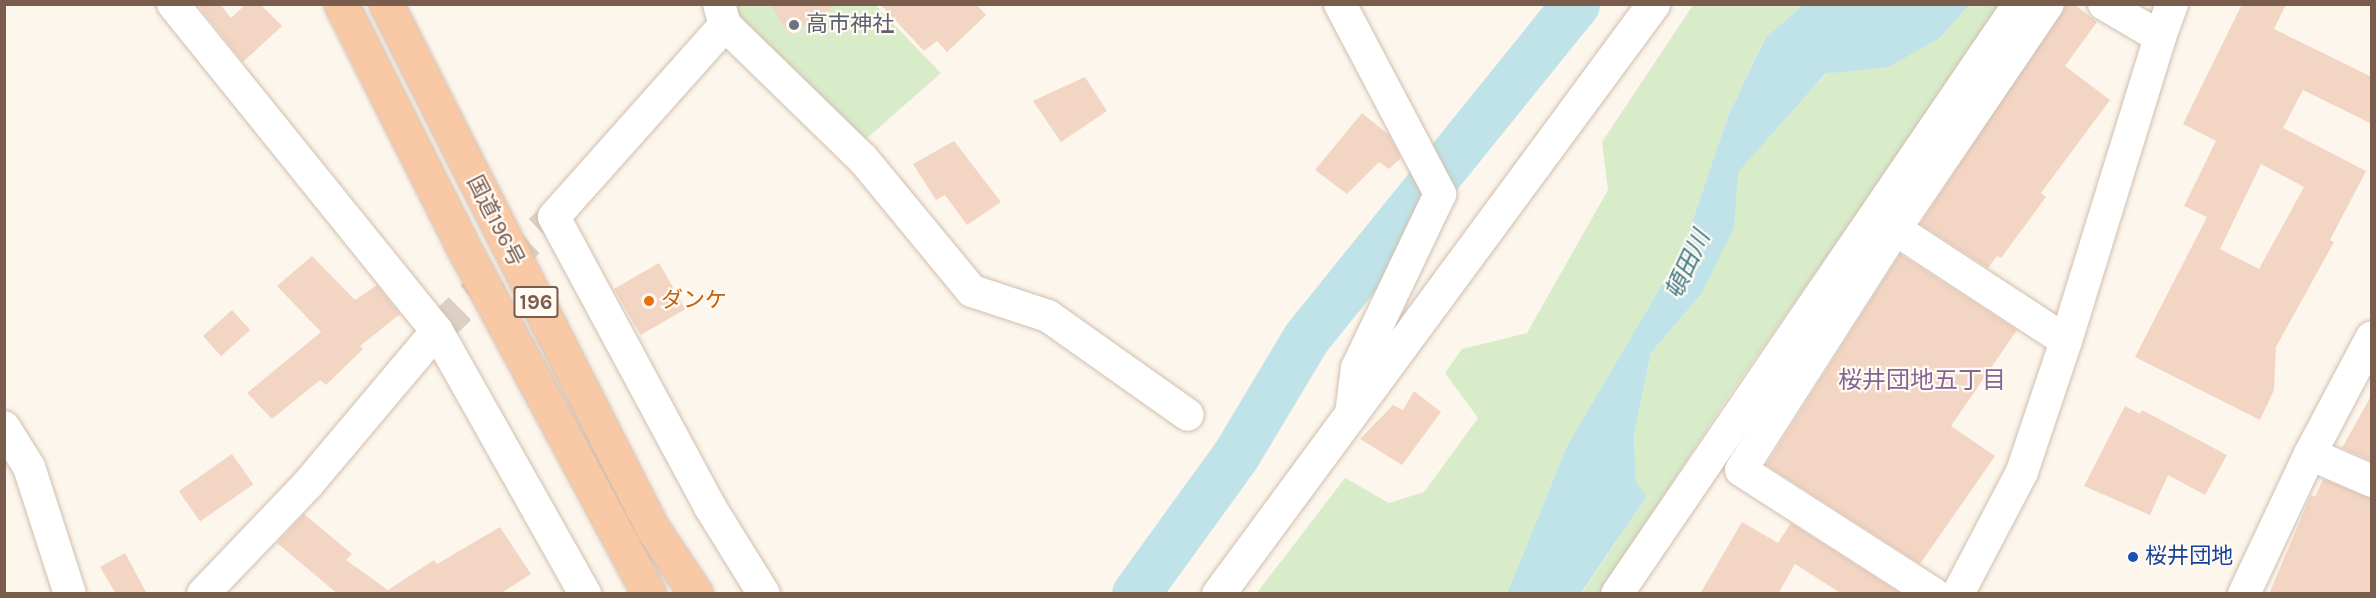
<!DOCTYPE html>
<html>
<head>
<meta charset="utf-8">
<style>
	body { margin:0 }
	#map { position:relative; width:2376px; height:598px; overflow:hidden; background:#fdf6ec; font-family:Karla,"Noto Sans JP",sans-serif }
	div>[style] { position:absolute }
	.green>* { inset:0; background:#d8ecc9 }
	.water>* { inset:0; background:#bfe3e8 }
	.river>* { height:48px; margin:-24px; padding:0 24px; transform-origin:24px; border-radius:24px; background:#bfe3e8 }
	.building>* { inset:0; background:#f3d5c3; transform-origin:0 0 }
	.minor-tunnel>* { height:32px; margin-top:-16px; transform-origin:0; background:repeating-linear-gradient(90deg,#dcd0c4 0 32px,transparent 0 48px) }
	.roads { filter:drop-shadow(0 0 2px #d1beb0) drop-shadow(0 0 2px #d1beb0) }
	.minor>* { height:32px; margin:-16px; padding:0 16px; transform-origin:16px; border-radius:16px; background:#fff }
	.tertiary>* { height:33px; margin:-16.5px; padding:0 16.5px; transform-origin:16.5px; border-radius:16.5px; background:#fff }
	.trunk>* { height:33px; margin:-16.5px; padding:0 16.5px; transform-origin:16.5px; border-radius:16.5px; background:#f9c8a4 }
	.dots>* { width:16px; height:16px; translate:-50% -50%; box-sizing:border-box; border:3px solid #fffaf3; border-radius:50% }
	span { translate:-50% -50%; white-space:nowrap; text-align:center; line-height:1.15; -webkit-text-stroke:4.5px #fffaf3; paint-order:stroke }
	.shield-label span { padding:2px 4px; background:#fffaf3; border:2px solid; border-radius:4px; -webkit-text-stroke-width:0 }
	.shield-label { font-size:21px; color:#7a5c4d; font-weight:700 }
	.worship-label { font-size:22px; color:#5b616d }
	.left { translate:0 -50%; text-align:left }
	.street-label { font-size:22px; color:#7a5c4d }
	.food-label { font-size:22px; color:#c56008 }
	.transit-label { font-size:22px; color:#164399 }
	.water-label { font-size:24px; color:#437c86; font-style:italic }
	.neighbourhood-label { font-size:24px; color:#846695 }
	.frame { position:absolute; inset:0; border:6px solid #7a5c4d; pointer-events:none }
</style>
</head>
<body>
<div id="map">
	<div class="green">
		<i style="clip-path:polygon(729px 5px,875px 5px,941px 73px,858px 146px,733px 17px)"></i>
		<i style="clip-path:polygon(1693px 5px,1803px 5px,1764px 39px,1728px 116px,1683px 249px,1568px 444px,1507px 593px,1256px 594px,1345px 478px,1389px 503px,1424px 492px,1478px 418px,1445px 373px,1462px 349px,1527px 333px,1608px 190px,1602px 142px)"></i>
		<i style="clip-path:polygon(1969px 5px,2003px 5px,1726px 400px,1600px 593px,1581px 594px,1647px 496px,1636px 482px,1634px 435px,1651px 353px,1702px 293px,1735px 168px,1826px 74px,1888px 66px,1940px 38px)"></i>
	</div>
	<div class="water">
		<i style="clip-path:polygon(1803px 5px,1969px 5px,1940px 38px,1888px 67px,1825px 74px,1738px 172px,1734px 228px,1702px 293px,1651px 353px,1634px 435px,1636px 482px,1647px 496px,1581px 593px,1507px 593px,1568px 444px,1683px 249px,1728px 116px,1765px 38px)"></i>
	</div>
	<div class="river">
		<i style="left:1136px;top:594px;width:170px;rotate:-54.1deg"></i>
		<i style="left:1236px;top:456px;width:136px;rotate:-59.1deg"></i>
		<i style="left:1306px;top:339px;width:430px;rotate:-51.1deg"></i>
	</div>
	<div class="building">
		<i style="clip-path:polygon(197px 4px,220px 4px,231px 18px,246px 4px,260px 4px,282px 26px,243px 62px)"></i>
		<i style="clip-path:polygon(770px 4px,837px 4px,790px 35px)"></i>
		<i style="clip-path:polygon(880px 4px,976px 4px,986px 15px,947px 52px,937px 41px,924px 51px)"></i>
		<i style="clip-path:polygon(2066px 4px,2074px 4px,2097px 22px,2065px 66px,2110px 100px,2041px 193px,2046px 197px,2001px 258px,1997px 256px,1988px 268px,1920px 224px)"></i>
		<i style="clip-path:polygon(evenodd,2242px 4px,2286px 4px,2274px 29px,2372px 77px,2372px 124px,2303px 90px,2283px 128px,2366px 171px,2330px 240px,2334px 242px,2276px 347px,2274px 390px,2260px 420px,2135px 357px,2207px 217px,2184px 206px,2216px 141px,2183px 124px,2242px 4px,2261px 164px,2304px 187px,2259px 269px,2220px 249px,2261px 164px)"></i>
		<i style="clip-path:polygon(1085px 77px,1107px 111px,1061px 142px,1033px 101px)"></i>
		<i style="clip-path:polygon(1362px 113px,1389px 135px,1401px 158px,1389px 169px,1379px 162px,1347px 194px,1315px 170px)"></i>
		<i style="clip-path:polygon(954px 141px,1001px 202px,967px 225px,945px 195px,936px 200px,913px 164px)"></i>
		<i style="clip-path:polygon(1900px 254px,2017px 330px,1951px 426px,1995px 456px,1920px 564px,1766px 465px)"></i>
		<i style="clip-path:polygon(312px 256px,355px 300px,377px 285px,400px 314px,360px 346px,363px 349px,326px 385px,320px 380px,272px 419px,247px 393px,321px 332px,277px 286px)"></i>
		<i style="left:659px;top:263px;width:53px;height:52px;rotate:60deg"></i>
		<i style="left:232px;top:310px;width:27px;height:39px;rotate:48deg"></i>
		<i style="clip-path:polygon(1414px 391px,1441px 412px,1402px 465px,1360px 439px,1393px 405px,1403px 410px)"></i>
		<i style="clip-path:polygon(2372px 394px,2372px 461px,2342px 448px)"></i>
		<i style="clip-path:polygon(2125px 406px,2140px 414px,2142px 410px,2227px 455px,2205px 495px,2168px 475px,2150px 515px,2084px 486px)"></i>
		<i style="left:232px;top:454px;width:37px;height:65px;rotate:55deg"></i>
		<i style="clip-path:polygon(2323px 479px,2372px 499px,2372px 594px,2269px 594px,2311px 495px,2315px 497px)"></i>
		<i style="clip-path:polygon(304px 514px,352px 554px,346px 560px,388px 590px,434px 560px,437px 564px,500px 527px,531px 574px,500px 594px,338px 594px,277px 543px)"></i>
		<i style="clip-path:polygon(1742px 522px,1778px 543px,1791px 523px,1900px 593px,1842px 594px,1795px 564px,1778px 594px,1700px 594px)"></i>
		<i style="clip-path:polygon(125px 553px,147px 594px,116px 594px,100px 567px)"></i>
	</div>
	<div class="minor-tunnel">
		<i style="left:437px;top:331px;width:163px;rotate:-44.3deg"></i>
	</div>
	<div class="roads">
		<div class="minor">
			<i style="left:173px;top:4px;width:420px;rotate:51.1deg"></i>
			<i style="left:437px;top:331px;width:302px;rotate:60.6deg"></i>
			<i style="left:719px;top:4px;width:22px;rotate:74deg"></i>
			<i style="left:725px;top:25px;width:257px;rotate:131.7deg"></i>
			<i style="left:554px;top:217px;width:329px;rotate:61.7deg"></i>
			<i style="left:710px;top:507px;width:102px;rotate:58.2deg"></i>
			<i style="left:1340px;top:4px;width:215px;rotate:62.2deg"></i>
			<i style="left:1440px;top:194px;width:193px;rotate:115.5deg"></i>
			<i style="left:1357px;top:368px;width:46px;rotate:97.4deg"></i>
			<i style="left:725px;top:25px;width:192px;rotate:44.2deg"></i>
			<i style="left:863px;top:159px;width:171px;rotate:50.5deg"></i>
			<i style="left:972px;top:291px;width:80px;rotate:18.2deg"></i>
			<i style="left:1048px;top:316px;width:171px;rotate:35.3deg"></i>
			<i style="left:2160px;top:37px;width:35px;rotate:-70deg"></i>
			<i style="left:1895px;top:229px;width:204px;rotate:33.2deg"></i>
			<i style="left:2066px;top:341px;width:138px;rotate:108.6deg"></i>
			<i style="left:2022px;top:472px;width:138px;rotate:117.7deg"></i>
			<i style="left:2066px;top:341px;width:318px;rotate:-72.8deg"></i>
			<i style="left:2160px;top:37px;width:65px;rotate:-149.5deg"></i>
			<i style="left:4px;top:427px;width:47px;rotate:58deg"></i>
			<i style="left:29px;top:467px;width:133px;rotate:72.1deg"></i>
			<i style="left:2310px;top:454px;width:68px;rotate:23.5deg"></i>
			<i style="left:203px;top:594px;width:152px;rotate:-46.3deg"></i>
			<i style="left:308px;top:484px;width:200px;rotate:-49.9deg"></i>
			<i style="left:1617px;top:594px;width:714px;rotate:-55.73deg"></i>
			<i style="left:1934px;top:594px;width:229px;rotate:-147.3deg"></i>
			<i style="left:1741px;top:470px;width:286px;rotate:-57.4deg"></i>
			<i style="left:1895px;top:229px;width:272px;rotate:-55.8deg"></i>
			<i style="left:2244px;top:594px;width:155px;rotate:-64.8deg"></i>
			<i style="left:2310px;top:454px;width:132px;rotate:-62.1deg"></i>
		</div>
		<div class="tertiary">
			<i style="left:1218px;top:594px;width:733px;rotate:-53.6deg"></i>
		</div>
		<div class="trunk">
			<i style="left:341px;top:4px;width:270px;rotate:63.3deg"></i>
			<i style="left:462px;top:245px;width:396px;rotate:61.8deg"></i>
			<i style="left:386px;top:4px;width:588px;rotate:63.09deg"></i>
			<i style="left:652px;top:528px;width:79px;rotate:56.3deg"></i>
		</div>
	</div>
	<div class="dots">
		<i style="left:794px;top:25px;background:#6b7280"></i>
		<i style="left:649px;top:301px;background:#e8710a"></i>
		<i style="left:2133px;top:557px;background:#1a4fb4"></i>
	</div>
	<div class="shield-label">
		<span style="left:536px;top:302px">196</span>
	</div>
	<div class="worship-label">
		<span class="left" style="left:806px;top:25px">高市神社</span>
	</div>
	<div class="street-label">
		<span style="left:495px;top:221px;rotate:63deg">国道196号</span>
	</div>
	<div class="food-label">
		<span class="left" style="left:661px;top:301px">ダンケ</span>
	</div>
	<div class="transit-label">
		<span class="left" style="left:2145px;top:557px">桜井団地</span>
	</div>
	<div class="water-label">
		<span style="left:1688px;top:265px;rotate:-65deg">頓田川</span>
	</div>
	<div class="neighbourhood-label">
		<span style="left:1922px;top:381px">桜井団地五丁目</span>
	</div>
	<div class="frame"></div>
</div>
</body>
</html>
